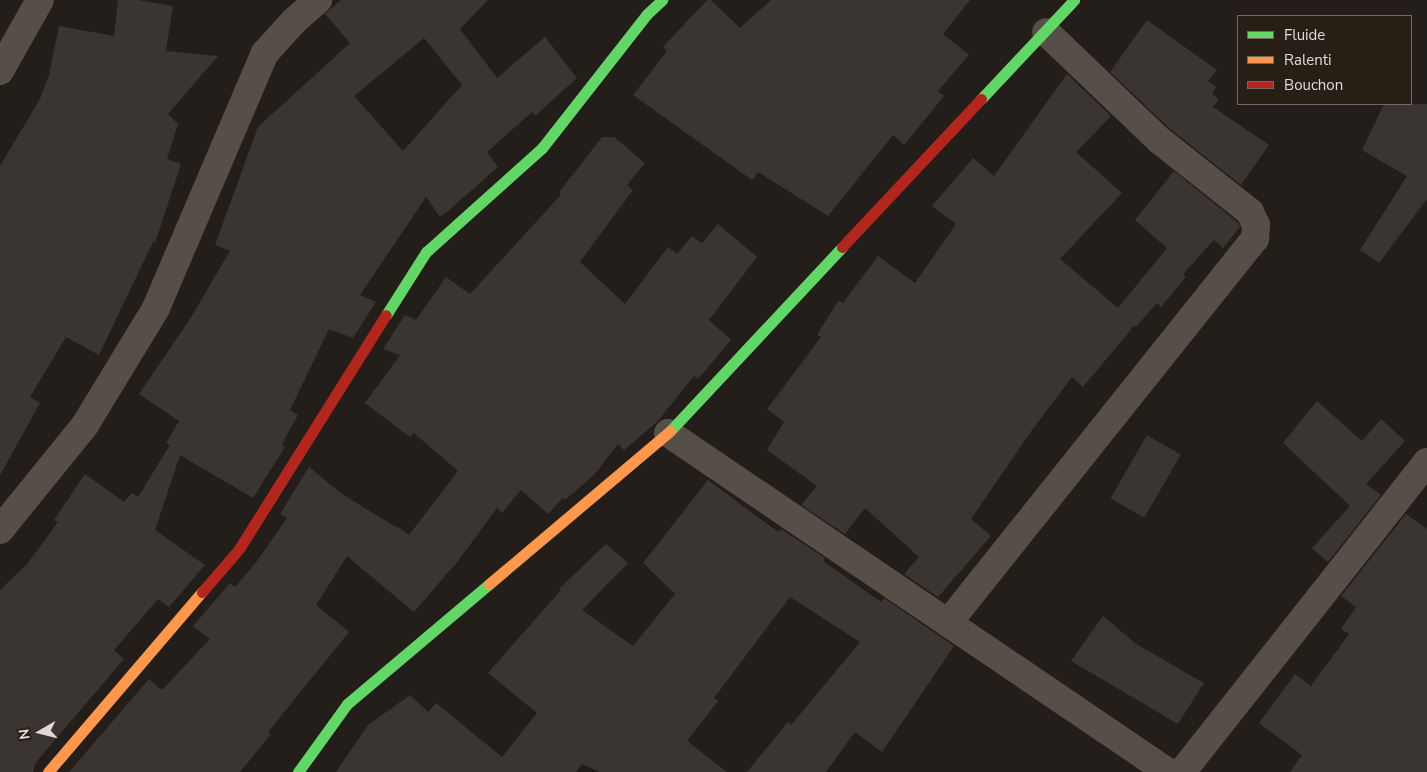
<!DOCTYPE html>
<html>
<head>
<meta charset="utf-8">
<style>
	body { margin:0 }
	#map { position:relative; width:1427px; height:772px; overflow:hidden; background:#231e1a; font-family:"Nunito Sans",sans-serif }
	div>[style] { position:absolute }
	.building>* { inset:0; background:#3a3532; transform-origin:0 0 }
	.street>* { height:28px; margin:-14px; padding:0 14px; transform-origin:14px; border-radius:14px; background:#564f47 }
	.fast>* { height:11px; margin:-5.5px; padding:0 5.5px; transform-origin:5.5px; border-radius:5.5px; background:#63d668 }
	.slow>* { height:11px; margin:-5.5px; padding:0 5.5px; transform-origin:5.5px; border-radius:5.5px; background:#ff974d }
	.jam>* { height:11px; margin:-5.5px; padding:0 5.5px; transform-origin:5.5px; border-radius:5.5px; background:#b3261e }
	span { translate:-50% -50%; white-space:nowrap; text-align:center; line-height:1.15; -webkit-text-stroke:5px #271e16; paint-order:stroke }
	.legend { position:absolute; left:1237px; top:15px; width:175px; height:90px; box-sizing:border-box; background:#271e16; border:1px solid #716962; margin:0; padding:6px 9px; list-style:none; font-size:15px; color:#e0d9d4 }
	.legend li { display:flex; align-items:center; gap:10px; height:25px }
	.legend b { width:25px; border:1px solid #716962 }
	.north { position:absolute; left:15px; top:707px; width:50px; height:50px; -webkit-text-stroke:4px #271e16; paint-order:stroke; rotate:262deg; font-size:14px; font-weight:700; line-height:20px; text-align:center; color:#e0d9d4 }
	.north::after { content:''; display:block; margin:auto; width:18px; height:22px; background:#e0d9d4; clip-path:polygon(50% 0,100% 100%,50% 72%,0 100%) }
</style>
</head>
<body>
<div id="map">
	<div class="building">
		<i style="clip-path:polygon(118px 0,138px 0,173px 6px,166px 51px,218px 56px,168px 114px,178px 124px,167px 159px,181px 164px,155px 243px,153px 242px,99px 355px,66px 337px,30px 397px,40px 403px,0 475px,0 166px,40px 99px,49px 75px,59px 26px,114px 36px)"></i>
		<i style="clip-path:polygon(evenodd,341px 0,488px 0,460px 29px,497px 78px,545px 37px,577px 78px,535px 116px,532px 112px,487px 152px,498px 167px,448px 211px,440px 217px,426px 197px,360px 295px,376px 302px,353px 338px,329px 329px,290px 410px,298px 415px,284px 440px,282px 445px,285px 447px,253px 498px,180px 455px,155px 530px,205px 565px,169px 607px,158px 599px,114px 650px,124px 659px,36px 762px,33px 772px,0 772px,0 590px,28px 563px,58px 522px,54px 520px,85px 474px,124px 502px,132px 493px,138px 497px,170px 445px,166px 443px,179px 421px,139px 394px,190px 319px,230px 251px,215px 245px,258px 127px,350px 43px,325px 14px,341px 0,424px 38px,462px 85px,403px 151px,354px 96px,424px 38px)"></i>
		<i style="clip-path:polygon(707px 0,711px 0,740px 28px,771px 0,970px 0,943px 34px,969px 55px,938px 91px,944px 96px,904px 145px,893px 135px,828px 216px,758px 172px,752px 180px,633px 95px,667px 51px,663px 47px)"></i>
		<i style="clip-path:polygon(1147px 20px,1217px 70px,1208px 81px,1216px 87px,1212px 94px,1219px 99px,1213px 107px,1269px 145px,1241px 185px,1169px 128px,1110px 72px)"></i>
		<i style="clip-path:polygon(1067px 74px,1111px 116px,1076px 152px,1122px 193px,1060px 259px,1118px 308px,1167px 248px,1135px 220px,1174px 171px,1237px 222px,1240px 227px,1223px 248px,1214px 240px,1183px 274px,1186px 277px,1161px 307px,1157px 303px,1136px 327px,1134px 326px,1083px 387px,1072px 377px,1032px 430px,971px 519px,991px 536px,938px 597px,904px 574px,919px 557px,865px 508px,845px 534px,801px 505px,817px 486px,767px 450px,784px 422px,767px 409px,821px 337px,817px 335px,838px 301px,843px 303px,878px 256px,915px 283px,956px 224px,932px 206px,973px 158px,994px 176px)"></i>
		<i style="clip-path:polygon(1384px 104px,1427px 104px,1427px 199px,1379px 263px,1360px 250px,1407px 176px,1362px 150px)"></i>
		<i style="clip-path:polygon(602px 137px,614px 137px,645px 163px,627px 185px,633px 190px,580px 262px,625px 304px,668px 247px,677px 254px,692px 236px,702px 243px,718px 224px,757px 257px,709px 320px,731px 340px,698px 379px,694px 376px,657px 422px,624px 450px,618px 444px,594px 475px,565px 500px,563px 498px,548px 514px,521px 490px,502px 513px,497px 508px,458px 561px,414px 612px,347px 556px,316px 605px,349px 632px,268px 732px,271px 734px,240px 772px,69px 772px,149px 679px,162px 690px,210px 639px,193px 626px,230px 583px,235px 587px,257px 561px,287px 518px,280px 514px,309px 467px,342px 494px,396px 527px,397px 526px,409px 535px,458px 471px,414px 433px,410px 437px,365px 403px,400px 355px,383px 349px,405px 315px,416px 320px,446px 277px,470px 294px,560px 196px,560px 191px)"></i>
		<i style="clip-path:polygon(1317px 401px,1362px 441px,1381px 419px,1405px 441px,1366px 484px,1381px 495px,1328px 562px,1312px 548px,1350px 506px,1283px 443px)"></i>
		<i style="left:1147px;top:435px;width:39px;height:73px;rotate:30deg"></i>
		<i style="clip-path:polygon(708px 480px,778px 532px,781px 529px,825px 558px,823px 561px,881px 602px,884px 598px,954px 646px,882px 752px,855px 732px,826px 772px,747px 772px,788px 722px,791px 725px,860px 642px,790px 597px,714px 698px,718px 701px,687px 741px,727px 772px,600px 772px,582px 764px,576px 772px,336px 772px,368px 725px,410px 695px,428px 712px,436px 703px,502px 757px,537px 713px,488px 673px,561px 590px,559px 589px,606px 544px,628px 563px,582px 610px,633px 646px,675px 594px,643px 563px)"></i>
		<i style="clip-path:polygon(1406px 514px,1427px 529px,1427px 772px,1290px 772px,1302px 755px,1259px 723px,1295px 674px,1311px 686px,1349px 634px,1341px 629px,1356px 607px,1341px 596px)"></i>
		<i style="clip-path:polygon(1103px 616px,1136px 644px,1204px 683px,1178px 724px,1071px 661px)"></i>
	</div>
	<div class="street">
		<i style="left:0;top:71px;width:81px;rotate:-60.6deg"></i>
		<i style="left:668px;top:433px;width:604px;rotate:34.14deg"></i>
		<i style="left:0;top:530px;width:135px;rotate:-51deg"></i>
		<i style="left:85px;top:425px;width:137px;rotate:-58.7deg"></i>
		<i style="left:156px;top:308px;width:277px;rotate:-66.9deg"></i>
		<i style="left:265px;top:53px;width:43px;rotate:-47.8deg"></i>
		<i style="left:294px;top:21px;width:32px;rotate:-41deg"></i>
		<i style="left:948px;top:623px;width:492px;rotate:-51.4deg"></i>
		<i style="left:1255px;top:239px;width:14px;rotate:-86deg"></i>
		<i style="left:1256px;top:225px;width:14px;rotate:-115deg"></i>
		<i style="left:1250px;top:212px;width:116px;rotate:-141.6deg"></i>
		<i style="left:1159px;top:140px;width:156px;rotate:-136.3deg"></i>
		<i style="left:1182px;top:772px;width:395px;rotate:-51.7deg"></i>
	</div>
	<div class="fast">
		<i style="left:981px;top:99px;width:136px;rotate:-46.8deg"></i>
		<i style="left:386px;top:315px;width:75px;rotate:-57.6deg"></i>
		<i style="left:426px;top:252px;width:156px;rotate:-41.9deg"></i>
		<i style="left:542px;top:148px;width:170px;rotate:-51.9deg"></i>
		<i style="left:647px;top:14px;width:21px;rotate:-43deg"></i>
		<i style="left:670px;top:431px;width:252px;rotate:-46.9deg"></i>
		<i style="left:298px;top:772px;width:84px;rotate:-54.2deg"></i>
		<i style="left:347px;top:704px;width:186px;rotate:-40.2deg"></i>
	</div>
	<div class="slow">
		<i style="left:489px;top:584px;width:237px;rotate:-40.2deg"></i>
		<i style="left:48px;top:772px;width:237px;rotate:-49.5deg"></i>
	</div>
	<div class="jam">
		<i style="left:842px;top:247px;width:203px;rotate:-46.8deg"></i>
		<i style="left:202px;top:592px;width:57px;rotate:-49.3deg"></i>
		<i style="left:239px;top:549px;width:276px;rotate:-57.9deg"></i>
	</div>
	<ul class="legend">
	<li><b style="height:6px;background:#63d668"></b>Fluide</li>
	<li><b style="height:6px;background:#ff974d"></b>Ralenti</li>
	<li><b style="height:6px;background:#b3261e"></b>Bouchon</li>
	</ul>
	<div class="north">N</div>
</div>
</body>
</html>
